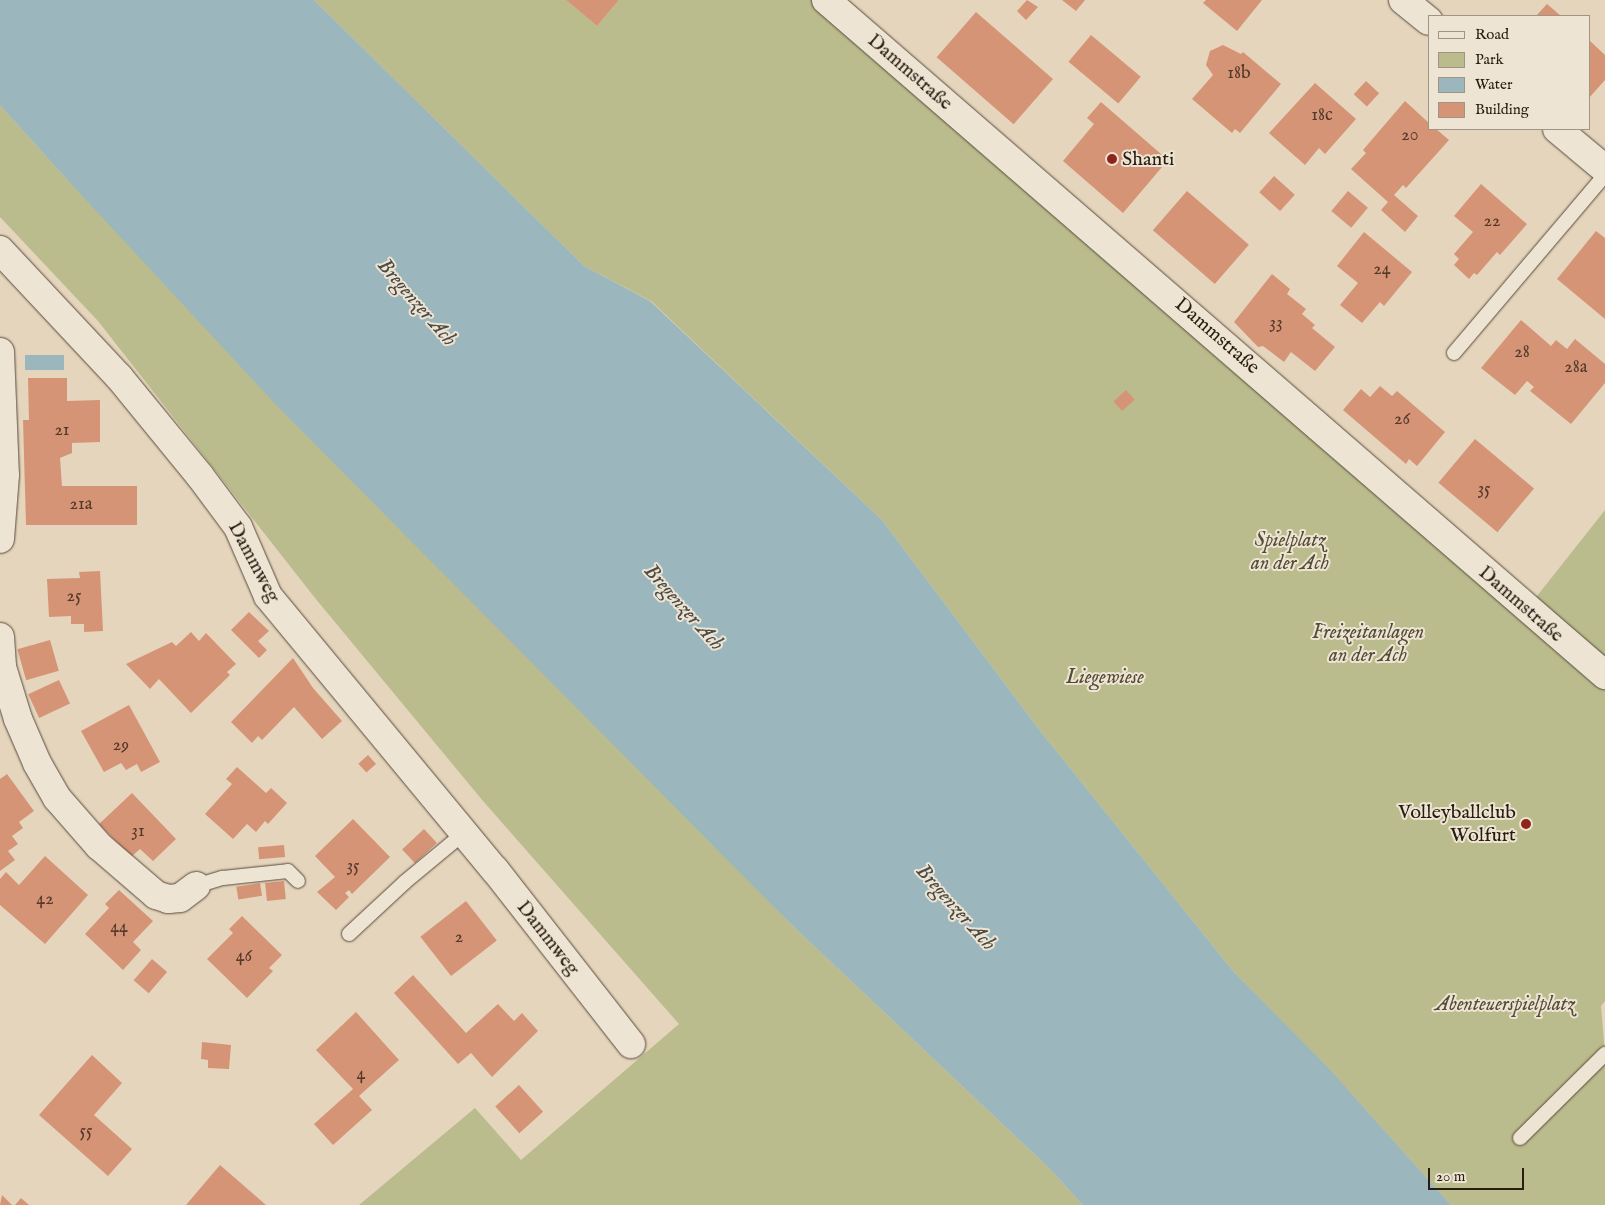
<!DOCTYPE html>
<html>
<head>
<meta charset="utf-8">
<style>
	body { margin:0 }
	#map { position:relative; width:1605px; height:1205px; overflow:hidden; background:#e5d5bc; font-family:"IM FELL English",serif }
	div>[style] { position:absolute }
	.green>* { inset:0; background:#babc8d }
	.water>* { inset:0; background:#9bb6bc; transform-origin:0 0 }
	.building>* { inset:0; background:#d69477; transform-origin:0 0 }
	.roads { filter:drop-shadow(0 0 1px #584a3c) drop-shadow(0 0 1px #584a3c) }
	.lane>* { height:14px; margin:-7px; padding:0 7px; transform-origin:7px; border-radius:7px; background:#eee4d3 }
	.street>* { height:28px; margin:-14px; padding:0 14px; transform-origin:14px; border-radius:14px; background:#eee4d3 }
	.secondary>* { height:28px; margin:-14px; padding:0 14px; transform-origin:14px; border-radius:14px; background:#eee4d3 }
	.dots>* { width:14px; height:14px; translate:-50% -50%; box-sizing:border-box; border:2px solid #eee4d3; border-radius:50% }
	span { translate:-50% -50%; white-space:nowrap; text-align:center; line-height:1.15; -webkit-text-stroke:4px #eee4d3; paint-order:stroke }
	.number-label { font-size:18px; color:#543a2a }
	.number-label span { -webkit-text-stroke-width:0 }
	.street-label { font-size:20px; color:#291c11 }
	.poi-label { font-size:20px; color:#291c11 }
	.left { translate:0 -50%; text-align:left }
	.right { translate:-100% -50%; text-align:right }
	.park-label { font-size:20px; color:#544c36; font-style:italic }
	.water-label { font-size:21px; color:#4b4a44; font-style:italic }
	.legend { position:absolute; left:1428px; top:15px; width:162px; height:115px; box-sizing:border-box; background:#eee4d3; border:1px solid #9f9485; margin:0; padding:6px 9px; list-style:none; font-size:15px; color:#291c11 }
	.legend li { display:flex; align-items:center; gap:10px; height:25px }
	.legend b { width:25px; border:1px solid #9f9485 }
	.scale { position:absolute; left:1428px; top:1168px; width:96px; height:22px; box-sizing:border-box; border:2px solid #291c11; border-top:0; padding-left:6px; font-size:15px; line-height:18px; white-space:nowrap; color:#291c11; -webkit-text-stroke:4px #eee4d3; paint-order:stroke }
</style>
</head>
<body>
<div id="map">
	<div class="green">
		<i style="clip-path:polygon(314px 0,566px 0,597px 26px,619px 0,826px 0,1526px 610px,1605px 510px,1605px 1001px,1601px 1006px,1605px 1054px,1605px 1205px,1451px 1205px,1349px 1091px,1233px 971px,1041px 732px,882px 520px,651px 301px,584px 266px)"></i>
		<i style="clip-path:polygon(0 105px,61px 173px,795px 928px,1049px 1168px,1083px 1205px,359px 1205px,475px 1108px,521px 1160px,679px 1024px,483px 801px,315px 598px,98px 321px,0 217px)"></i>
	</div>
	<div class="water">
		<i style="clip-path:polygon(0 0,314px 0,584px 266px,650px 301px,882px 520px,1041px 732px,1233px 971px,1333px 1073px,1451px 1205px,1083px 1205px,1049px 1168px,795px 928px,278px 407px,61px 173px,0 105px)"></i>
		<i style="left:25px;top:355px;width:39px;height:15px"></i>
	</div>
	<div class="building">
		<i style="clip-path:polygon(566px 0,619px 0,597px 26px)"></i>
		<i style="clip-path:polygon(1027px 0,1038px 7px,1026px 20px,1017px 11px)"></i>
		<i style="clip-path:polygon(1062px 0,1085px 0,1076px 11px)"></i>
		<i style="clip-path:polygon(1206px 0,1262px 0,1237px 31px,1203px 3px)"></i>
		<i style="clip-path:polygon(1547px 4px,1561px 16px,1536px 16px)"></i>
		<i style="left:976px;top:12px;width:102px;height:60px;rotate:41deg"></i>
		<i style="left:1091px;top:35px;width:65px;height:35px;rotate:40deg"></i>
		<i style="clip-path:polygon(1589px 40px,1605px 55px,1605px 80px,1589px 98px)"></i>
		<i style="clip-path:polygon(1223px 45px,1241px 54px,1243px 52px,1281px 84px,1240px 133px,1235px 129px,1232px 133px,1192px 99px,1213px 75px,1206px 65px,1210px 51px)"></i>
		<i style="left:1366px;top:81px;width:18px;height:18px;rotate:43deg"></i>
		<i style="clip-path:polygon(1315px 83px,1356px 119px,1325px 154px,1319px 148px,1305px 165px,1269px 133px)"></i>
		<i style="clip-path:polygon(1405px 101px,1429px 123px,1429px 129px,1436px 129px,1449px 140px,1406px 188px,1403px 185px,1394px 195px,1418px 216px,1405px 232px,1381px 210px,1388px 202px,1351px 169px,1366px 153px,1363px 150px)"></i>
		<i style="clip-path:polygon(1101px 102px,1168px 160px,1123px 213px,1063px 161px,1094px 124px,1087px 118px)"></i>
		<i style="left:1274px;top:176px;width:28px;height:22px;rotate:42deg"></i>
		<i style="clip-path:polygon(1481px 184px,1527px 224px,1500px 255px,1497px 252px,1477px 275px,1474px 273px,1469px 279px,1454px 265px,1459px 259px,1454px 254px,1473px 232px,1454px 216px)"></i>
		<i style="left:1187px;top:191px;width:82px;height:52px;rotate:41deg"></i>
		<i style="left:1348px;top:191px;width:26px;height:26px;rotate:40deg"></i>
		<i style="clip-path:polygon(1596px 231px,1605px 238px,1605px 319px,1557px 279px)"></i>
		<i style="clip-path:polygon(1364px 232px,1412px 272px,1384px 306px,1380px 302px,1362px 323px,1340px 305px,1358px 283px,1337px 266px)"></i>
		<i style="clip-path:polygon(1272px 274px,1290px 289px,1287px 294px,1306px 309px,1302px 314px,1315px 325px,1312px 328px,1335px 347px,1315px 371px,1291px 352px,1284px 362px,1263px 346px,1258px 347px,1234px 322px)"></i>
		<i style="clip-path:polygon(1521px 320px,1551px 346px,1556px 340px,1567px 349px,1575px 339px,1605px 364px,1605px 383px,1571px 424px,1530px 391px,1534px 387px,1527px 381px,1515px 395px,1481px 368px)"></i>
		<i style="clip-path:polygon(28px 378px,67px 378px,67px 401px,100px 400px,100px 442px,72px 443px,72px 453px,60px 458px,62px 486px,137px 486px,137px 525px,26px 525px,23px 420px,29px 420px)"></i>
		<i style="clip-path:polygon(1380px 386px,1392px 396px,1397px 391px,1445px 432px,1417px 466px,1409px 459px,1406px 464px,1343px 410px,1361px 389px,1370px 397px)"></i>
		<i style="left:1126px;top:390px;width:13px;height:17px;rotate:48deg"></i>
		<i style="left:1475px;top:439px;width:77px;height:57px;rotate:40deg"></i>
		<i style="clip-path:polygon(100px 571px,103px 631px,84px 632px,84px 624px,71px 624px,71px 616px,49px 617px,47px 579px,80px 578px,79px 572px)"></i>
		<i style="clip-path:polygon(249px 612px,269px 631px,258px 641px,267px 650px,259px 658px,231px 630px)"></i>
		<i style="clip-path:polygon(191px 632px,199px 641px,206px 633px,236px 664px,227px 672px,230px 675px,191px 713px,159px 679px,150px 689px,126px 664px,172px 642px,176px 646px)"></i>
		<i style="left:50px;top:640px;width:32px;height:34px;rotate:74deg"></i>
		<i style="clip-path:polygon(293px 658px,313px 688px,342px 721px,322px 739px,294px 707px,262px 740px,258px 736px,252px 743px,231px 722px)"></i>
		<i style="left:59px;top:680px;width:26px;height:34px;rotate:65deg"></i>
		<i style="clip-path:polygon(129px 705px,160px 762px,141px 772px,137px 764px,126px 770px,121px 763px,104px 772px,81px 731px)"></i>
		<i style="left:368px;top:755px;width:12px;height:13px;rotate:48deg"></i>
		<i style="clip-path:polygon(237px 767px,266px 793px,271px 788px,287px 803px,268px 824px,265px 821px,256px 832px,247px 824px,233px 839px,205px 814px,232px 784px,226px 779px)"></i>
		<i style="clip-path:polygon(7px 774px,34px 811px,19px 822px,23px 828px,12px 836px,18px 844px,8px 851px,15px 860px,0 871px,0 779px)"></i>
		<i style="clip-path:polygon(132px 793px,176px 839px,153px 861px,140px 849px,131px 857px,99px 824px)"></i>
		<i style="clip-path:polygon(353px 819px,390px 857px,352px 894px,349px 890px,345px 893px,349px 897px,336px 910px,317px 892px,335px 877px,315px 856px)"></i>
		<i style="left:424px;top:829px;width:19px;height:30px;rotate:47deg"></i>
		<i style="left:284px;top:845px;width:12px;height:26px;rotate:85deg"></i>
		<i style="clip-path:polygon(45px 856px,88px 895px,45px 944px,0 905px,0 879px,6px 872px,19px 885px)"></i>
		<i style="left:284px;top:881px;width:18px;height:19px;rotate:84deg"></i>
		<i style="left:260px;top:883px;width:13px;height:24px;rotate:81deg"></i>
		<i style="clip-path:polygon(119px 890px,153px 921px,133px 942px,141px 950px,123px 970px,85px 934px,109px 908px,105px 904px)"></i>
		<i style="left:466px;top:901px;width:50px;height:58px;rotate:52deg"></i>
		<i style="clip-path:polygon(242px 916px,282px 955px,269px 968px,273px 971px,247px 998px,207px 959px,233px 933px,229px 929px)"></i>
		<i style="left:152px;top:959px;width:20px;height:28px;rotate:41deg"></i>
		<i style="clip-path:polygon(413px 975px,466px 1033px,498px 1004px,514px 1021px,522px 1013px,538px 1031px,492px 1077px,471px 1053px,458px 1064px,394px 993px)"></i>
		<i style="clip-path:polygon(356px 1012px,399px 1060px,359px 1096px,372px 1110px,333px 1145px,314px 1124px,353px 1089px,316px 1050px)"></i>
		<i style="clip-path:polygon(202px 1042px,231px 1045px,229px 1069px,208px 1068px,208px 1060px,201px 1059px)"></i>
		<i style="clip-path:polygon(92px 1055px,122px 1083px,94px 1115px,132px 1149px,108px 1176px,39px 1115px)"></i>
		<i style="left:519px;top:1085px;width:36px;height:32px;rotate:48deg"></i>
		<i style="clip-path:polygon(220px 1165px,266px 1205px,186px 1205px)"></i>
		<i style="clip-path:polygon(2px 1195px,12px 1205px,0 1205px)"></i>
		<i style="clip-path:polygon(21px 1198px,29px 1205px,15px 1205px)"></i>
	</div>
	<div class="roads">
		<div class="lane">
			<i style="left:1454px;top:353px;width:233px;rotate:-49.7deg"></i>
			<i style="left:196px;top:886px;width:28px;rotate:-17deg"></i>
			<i style="left:223px;top:878px;width:65px;rotate:-6.1deg"></i>
			<i style="left:288px;top:871px;width:14px;rotate:45deg"></i>
			<i style="left:349px;top:934px;width:76px;rotate:-42.9deg"></i>
			<i style="left:405px;top:882px;width:77px;rotate:-39.7deg"></i>
			<i style="left:1520px;top:1138px;width:120px;rotate:-44.7deg"></i>
		</div>
		<div class="street">
			<i style="left:826px;top:0;width:1031px;rotate:40.91deg"></i>
			<i style="left:0;top:250px;width:174px;rotate:46.9deg"></i>
			<i style="left:119px;top:377px;width:128px;rotate:50.7deg"></i>
			<i style="left:200px;top:476px;width:64px;rotate:53.3deg"></i>
			<i style="left:238px;top:527px;width:75px;rotate:66.5deg"></i>
			<i style="left:268px;top:596px;width:356px;rotate:50.4deg"></i>
			<i style="left:495px;top:870px;width:221px;rotate:52deg"></i>
			<i style="left:0;top:352px;width:123px;rotate:87.7deg"></i>
			<i style="left:5px;top:475px;width:64px;rotate:94.5deg"></i>
			<i style="left:0;top:637px;width:30px;rotate:86deg"></i>
			<i style="left:2px;top:667px;width:54px;rotate:72.9deg"></i>
			<i style="left:18px;top:719px;width:48px;rotate:66.6deg"></i>
			<i style="left:37px;top:763px;width:40px;rotate:60.3deg"></i>
			<i style="left:57px;top:798px;width:64px;rotate:48.8deg"></i>
			<i style="left:99px;top:846px;width:75px;rotate:40.7deg"></i>
			<i style="left:156px;top:895px;width:13px;rotate:18deg"></i>
			<i style="left:168px;top:899px;width:12px;rotate:-5deg"></i>
			<i style="left:180px;top:898px;width:20px;rotate:-37deg"></i>
		</div>
		<div class="secondary">
			<i style="left:1403px;top:0;width:33px;rotate:39deg"></i>
			<i style="left:1557px;top:129px;width:62px;rotate:39.8deg"></i>
		</div>
	</div>
	<div class="dots">
		<i style="left:1112px;top:159px;background:#8f2418"></i>
		<i style="left:1526px;top:824px;background:#8f2418"></i>
	</div>
	<div class="number-label">
		<span style="left:1239px;top:74px">18b</span>
		<span style="left:1322px;top:116px">18c</span>
		<span style="left:1410px;top:136px">20</span>
		<span style="left:1492px;top:222px">22</span>
		<span style="left:1382px;top:270px">24</span>
		<span style="left:1276px;top:324px">33</span>
		<span style="left:1522px;top:353px">28</span>
		<span style="left:1576px;top:368px">28a</span>
		<span style="left:1402px;top:420px">26</span>
		<span style="left:62px;top:431px">21</span>
		<span style="left:1484px;top:490px">35</span>
		<span style="left:81px;top:505px">21a</span>
		<span style="left:74px;top:597px">25</span>
		<span style="left:121px;top:746px">29</span>
		<span style="left:138px;top:832px">31</span>
		<span style="left:353px;top:867px">35</span>
		<span style="left:45px;top:900px">42</span>
		<span style="left:119px;top:928px">44</span>
		<span style="left:459px;top:938px">2</span>
		<span style="left:244px;top:957px">46</span>
		<span style="left:361px;top:1075px">4</span>
		<span style="left:86px;top:1132px">55</span>
	</div>
	<div class="street-label">
		<span style="left:910px;top:72px;rotate:41deg">Dammstraße</span>
		<span style="left:1217px;top:336px;rotate:41deg">Dammstraße</span>
		<span style="left:254px;top:562px;rotate:62deg">Dammweg</span>
		<span style="left:1521px;top:604px;rotate:41deg">Dammstraße</span>
		<span style="left:548px;top:938px;rotate:52deg">Dammweg</span>
	</div>
	<div class="poi-label">
		<span class="left" style="left:1122px;top:159px">Shanti</span>
		<span class="right" style="left:1516px;top:824px">Volleyballclub<br>Wolfurt</span>
	</div>
	<div class="park-label">
		<span style="left:1290px;top:552px">Spielplatz<br>an der Ach</span>
		<span style="left:1368px;top:644px">Freizeitanlagen<br>an der Ach</span>
		<span style="left:1105px;top:677px">Liegewiese</span>
		<span style="left:1505px;top:1004px">Abenteuerspielplatz</span>
	</div>
	<div class="water-label">
		<span style="left:416px;top:303px;rotate:49deg">Bregenzer Ach</span>
		<span style="left:683px;top:608px;rotate:48deg">Bregenzer Ach</span>
		<span style="left:955px;top:908px;rotate:48deg">Bregenzer Ach</span>
	</div>
	<ul class="legend">
	<li><b style="height:6px;background:#eee4d3"></b>Road</li>
	<li><b style="height:14px;background:#babc8d"></b>Park</li>
	<li><b style="height:14px;background:#9bb6bc"></b>Water</li>
	<li><b style="height:14px;background:#d69477"></b>Building</li>
	</ul>
	<div class="scale">20 m</div>
</div>
</body>
</html>
